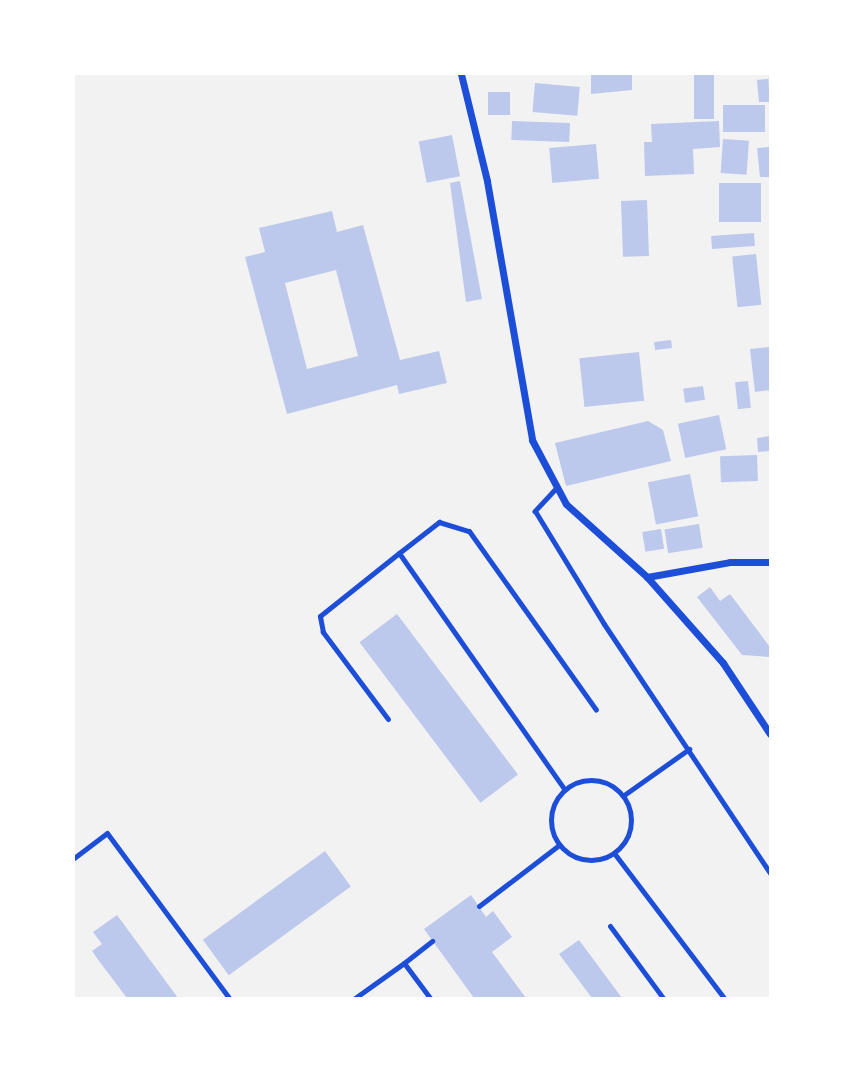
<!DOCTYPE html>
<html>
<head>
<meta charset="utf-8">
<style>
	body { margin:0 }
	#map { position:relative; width:844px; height:1072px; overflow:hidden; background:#f2f2f2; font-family:"Exo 2",sans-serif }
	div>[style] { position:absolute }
	.building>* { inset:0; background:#bdc9ec; transform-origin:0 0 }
	.service>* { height:5px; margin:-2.5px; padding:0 2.5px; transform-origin:2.5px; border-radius:2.5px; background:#1d4ed8 }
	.service>.ring { margin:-2.5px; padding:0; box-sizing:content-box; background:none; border:5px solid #1d4ed8; border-radius:50% }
	.minor>* { height:7px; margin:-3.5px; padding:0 3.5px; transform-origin:3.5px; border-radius:3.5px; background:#1d4ed8 }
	span { translate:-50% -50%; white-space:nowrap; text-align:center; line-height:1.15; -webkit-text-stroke:5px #fff; paint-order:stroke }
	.frame { position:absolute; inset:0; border:75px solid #fff; pointer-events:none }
</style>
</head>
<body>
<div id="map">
	<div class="building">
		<i style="clip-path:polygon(591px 74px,632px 74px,632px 90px,591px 94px)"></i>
		<i style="left:694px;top:74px;width:20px;height:45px"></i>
		<i style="clip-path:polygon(768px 74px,770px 102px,759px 102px,757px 80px,768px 79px)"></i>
		<i style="left:535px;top:83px;width:45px;height:29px;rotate:5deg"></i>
		<i style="left:488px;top:92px;width:22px;height:23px"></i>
		<i style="left:765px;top:105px;width:27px;height:42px;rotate:90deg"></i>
		<i style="left:512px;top:121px;width:58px;height:19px;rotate:2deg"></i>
		<i style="clip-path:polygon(719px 121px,720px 147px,693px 149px,694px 174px,645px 176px,644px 142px,652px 142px,651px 124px)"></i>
		<i style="left:452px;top:135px;width:42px;height:34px;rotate:79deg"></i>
		<i style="left:723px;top:139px;width:26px;height:34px;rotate:4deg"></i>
		<i style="left:596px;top:144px;width:35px;height:47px;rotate:85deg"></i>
		<i style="clip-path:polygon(770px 147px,770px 177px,760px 177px,757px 148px)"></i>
		<i style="clip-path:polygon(460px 181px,482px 299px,466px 302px,450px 183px)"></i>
		<i style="left:719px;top:183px;width:42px;height:39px"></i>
		<i style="left:647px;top:200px;width:56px;height:26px;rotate:88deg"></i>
		<i style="clip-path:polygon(evenodd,332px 211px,337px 232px,363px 225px,400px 360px,439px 351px,447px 383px,399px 394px,397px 385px,287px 414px,245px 257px,265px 252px,259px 228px,332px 211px,336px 270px,358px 356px,307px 369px,285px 283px,336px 270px)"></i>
		<i style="left:754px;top:233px;width:13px;height:43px;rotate:86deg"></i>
		<i style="left:756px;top:254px;width:51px;height:24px;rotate:84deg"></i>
		<i style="left:671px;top:340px;width:8px;height:17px;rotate:83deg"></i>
		<i style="clip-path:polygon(770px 347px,770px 390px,755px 392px,750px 349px)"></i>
		<i style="left:639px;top:352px;width:49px;height:60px;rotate:84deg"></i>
		<i style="left:748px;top:381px;width:27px;height:13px;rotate:84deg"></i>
		<i style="left:703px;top:386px;width:14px;height:20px;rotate:82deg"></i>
		<i style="left:719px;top:415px;width:35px;height:42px;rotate:78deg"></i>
		<i style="clip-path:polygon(648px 421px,663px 430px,671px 461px,566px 486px,555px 443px)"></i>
		<i style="clip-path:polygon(770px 436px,770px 451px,758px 452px,757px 438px)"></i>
		<i style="left:757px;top:455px;width:26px;height:37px;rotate:88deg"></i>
		<i style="left:690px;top:474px;width:43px;height:43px;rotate:79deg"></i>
		<i style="left:699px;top:524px;width:24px;height:35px;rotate:81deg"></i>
		<i style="left:661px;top:529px;width:20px;height:19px;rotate:81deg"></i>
		<i style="clip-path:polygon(710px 587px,720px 601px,730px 594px,770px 647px,770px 657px,742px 655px,697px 597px)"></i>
		<i style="left:397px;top:614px;width:201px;height:47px;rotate:53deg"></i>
		<i style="left:325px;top:851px;width:44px;height:151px;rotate:54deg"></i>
		<i style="clip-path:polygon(471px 895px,486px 917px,493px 911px,512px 937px,492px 952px,526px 998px,474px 998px,424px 929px)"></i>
		<i style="clip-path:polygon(117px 915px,178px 998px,127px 998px,99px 961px,92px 951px,102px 944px,93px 932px)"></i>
		<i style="clip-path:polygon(579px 940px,622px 998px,592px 998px,559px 954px)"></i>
	</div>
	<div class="service">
		<i style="left:557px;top:487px;width:33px;rotate:133deg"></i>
		<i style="left:535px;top:511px;width:132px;rotate:58.6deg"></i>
		<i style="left:604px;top:624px;width:299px;rotate:56.3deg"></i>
		<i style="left:399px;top:553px;width:51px;rotate:-37.8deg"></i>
		<i style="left:439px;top:522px;width:31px;rotate:17deg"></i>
		<i style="left:469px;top:531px;width:219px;rotate:54.6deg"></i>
		<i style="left:388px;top:719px;width:109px;rotate:-126.8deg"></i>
		<i style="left:323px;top:632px;width:16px;rotate:-101deg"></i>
		<i style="left:320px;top:616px;width:101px;rotate:-38.6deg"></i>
		<i style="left:399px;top:553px;width:288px;rotate:55deg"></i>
		<i class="ring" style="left:551px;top:780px;width:75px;height:75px"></i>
		<i style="left:624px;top:795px;width:80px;rotate:-35.3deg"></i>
		<i style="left:614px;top:853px;width:182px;rotate:52.8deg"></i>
		<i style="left:74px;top:858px;width:41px;rotate:-37.1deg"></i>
		<i style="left:107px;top:833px;width:205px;rotate:53.5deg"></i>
		<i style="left:479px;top:906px;width:101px;rotate:-37.3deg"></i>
		<i style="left:610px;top:926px;width:89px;rotate:53.6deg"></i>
		<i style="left:404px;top:963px;width:36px;rotate:-38deg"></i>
		<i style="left:355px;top:998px;width:60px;rotate:-35.5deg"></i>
		<i style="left:404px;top:963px;width:44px;rotate:53.4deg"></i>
	</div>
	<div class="minor">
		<i style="left:461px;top:74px;width:110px;rotate:76.3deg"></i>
		<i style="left:487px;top:181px;width:263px;rotate:80.1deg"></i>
		<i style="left:532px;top:440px;width:72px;rotate:62deg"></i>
		<i style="left:566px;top:504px;width:109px;rotate:42deg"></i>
		<i style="left:647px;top:577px;width:115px;rotate:48.5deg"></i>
		<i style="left:723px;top:663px;width:85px;rotate:56.5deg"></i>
		<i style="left:647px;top:577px;width:84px;rotate:-10.2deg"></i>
		<i style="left:730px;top:562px;width:40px"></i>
	</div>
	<div class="frame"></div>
</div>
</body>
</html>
